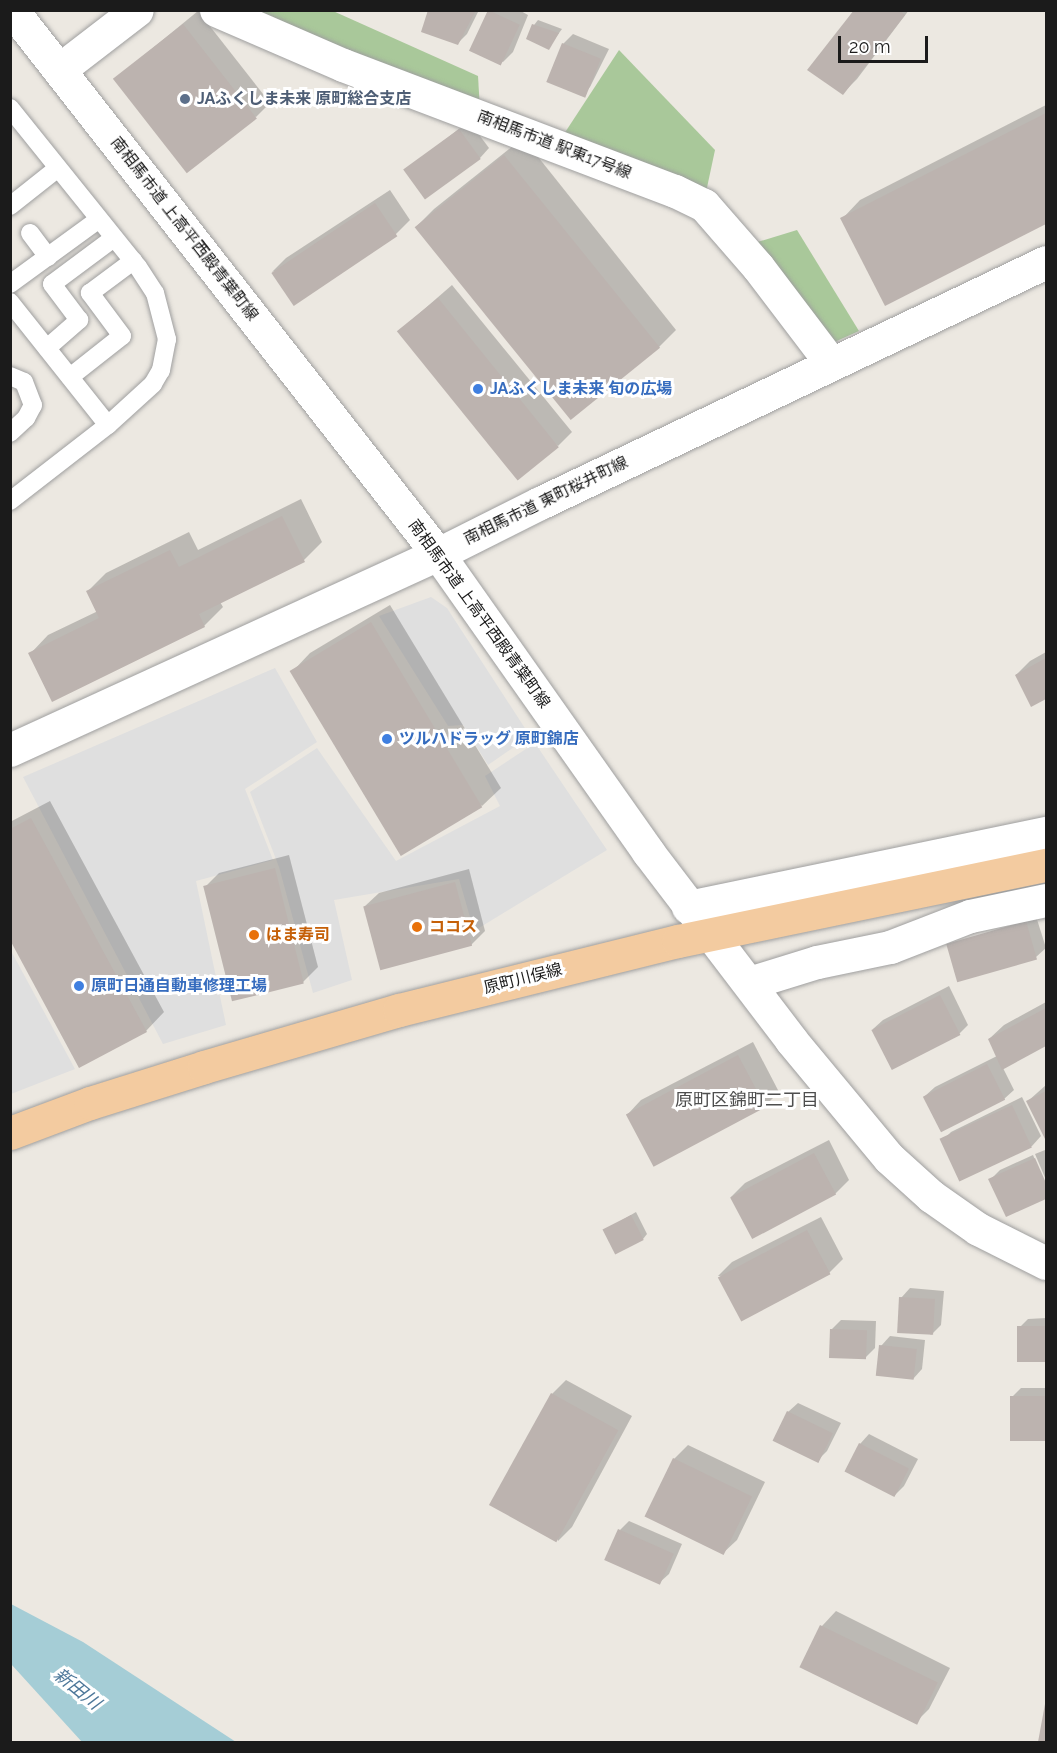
<!DOCTYPE html>
<html>
<head>
<meta charset="utf-8">
<style>
	body { margin:0 }
	#map { position:relative; width:1057px; height:1753px; overflow:hidden; background:#ece8e1; font-family:Raleway,"Noto Sans JP",sans-serif }
	div>[style] { position:absolute }
	.forest>* { inset:0; background:#a9c89a }
	.parking>* { inset:0; background:#dfdfdf }
	.water>* { inset:0; background:#a5cdd6 }
	.shadow>* { inset:0; background:#0003 }
	.building>* { inset:0; background:#bcb3af; transform-origin:0 0 }
	.roads { filter:drop-shadow(0 0 2px #9f9f9f) drop-shadow(0 0 2px #9f9f9f) }
	.service>* { height:18px; margin:-9px; padding:0 9px; transform-origin:9px; border-radius:9px; background:#fff }
	.minor>* { height:33px; margin:-16.5px; padding:0 16.5px; transform-origin:16.5px; border-radius:16.5px; background:#fff }
	.tertiary>* { height:33px; margin:-16.5px; padding:0 16.5px; transform-origin:16.5px; border-radius:16.5px; background:#fff }
	.primary>* { height:33px; margin:-16.5px; padding:0 16.5px; transform-origin:16.5px; border-radius:16.5px; background:#f3cba0 }
	.dots>* { width:16px; height:16px; translate:-50% -50%; box-sizing:border-box; border:3px solid #fff; border-radius:50% }
	span { translate:-50% -50%; white-space:nowrap; text-align:center; line-height:1.15; -webkit-text-stroke:6px #fff; paint-order:stroke }
	.service-label { font-size:16px; color:#4e5e75; font-weight:700 }
	.left { translate:0 -50%; text-align:left }
	.street-label { font-size:16px; color:#1b1b1b }
	.shop-label { font-size:16px; color:#366cbe; font-weight:700 }
	.food-label { font-size:16px; color:#c56008; font-weight:700 }
	.neighbourhood-label { font-size:18px; color:#4e4e4e }
	.water-label { font-size:18px; color:#4e789a; font-style:italic }
	.frame { position:absolute; inset:0; border:12px solid #1b1b1b; pointer-events:none }
	.scale { position:absolute; left:838px; top:36px; width:90px; height:27px; box-sizing:border-box; border:3px solid #1b1b1b; border-top:0; padding-left:8px; font-size:18px; line-height:21px; white-space:nowrap; color:#1b1b1b; -webkit-text-stroke:4px #fff; paint-order:stroke }
</style>
</head>
<body>
<div id="map">
	<div class="forest">
		<i style="clip-path:polygon(238px 11px,333px 11px,478px 76px,480px 110px)"></i>
		<i style="clip-path:polygon(619px 50px,715px 150px,705px 197px,562px 137px)"></i>
		<i style="clip-path:polygon(797px 230px,859px 331px,830px 344px,748px 245px)"></i>
	</div>
	<div class="parking">
		<i style="clip-path:polygon(431px 597px,447px 608px,530px 736px,488px 765px,463px 725px,448px 726px,379px 616px)"></i>
		<i style="clip-path:polygon(275px 668px,317px 742px,245px 789px,273px 860px,196px 881px,226px 1025px,163px 1044px,23px 777px)"></i>
		<i style="clip-path:polygon(535px 743px,607px 850px,474px 931px,459px 879px,334px 900px,352px 980px,313px 993px,279px 867px,250px 792px,317px 748px,396px 861px,500px 806px,485px 776px)"></i>
		<i style="clip-path:polygon(10px 949px,75px 1069px,11px 1094px,10px 1094px)"></i>
	</div>
	<div class="water">
		<i style="clip-path:polygon(11px 1604px,83px 1642px,236px 1742px,82px 1742px,11px 1664px)"></i>
	</div>
	<div class="shadow">
		<i style="clip-path:polygon(430px 10px,479px 10px,467px 34px,457px 44px)"></i>
		<i style="clip-path:polygon(489px 10px,519px 10px,528px 15px,513px 52px,503px 62px,474px 51px)"></i>
		<i style="clip-path:polygon(856px 10px,909px 10px,857px 79px,843px 93px)"></i>
		<i style="clip-path:polygon(198px 11px,270px 103px,256px 117px,115px 79px)"></i>
		<i style="clip-path:polygon(538px 20px,562px 29px,548px 48px,534px 25px)"></i>
		<i style="clip-path:polygon(573px 34px,609px 49px,590px 87px,581px 96px,563px 44px)"></i>
		<i style="clip-path:polygon(1046px 105px,1046px 222px,885px 304px,842px 219px,860px 200px)"></i>
		<i style="clip-path:polygon(469px 121px,489px 148px,480px 158px,405px 171px)"></i>
		<i style="clip-path:polygon(523px 138px,676px 330px,658px 348px,416px 227px,434px 209px)"></i>
		<i style="clip-path:polygon(390px 190px,410px 220px,396px 234px,272px 272px,286px 258px)"></i>
		<i style="clip-path:polygon(452px 285px,572px 432px,558px 446px,399px 331px)"></i>
		<i style="clip-path:polygon(301px 499px,322px 542px,304px 560px,220px 602px,223px 607px,204px 626px,30px 654px,48px 635px,98px 611px,88px 591px,106px 573px,189px 532px,198px 550px)"></i>
		<i style="clip-path:polygon(390px 605px,501px 788px,482px 806px,292px 672px,310px 653px)"></i>
		<i style="clip-path:polygon(1046px 652px,1046px 697px,1032px 705px,1016px 675px,1030px 661px)"></i>
		<i style="clip-path:polygon(50px 801px,164px 1012px,146px 1031px,10px 937px,10px 822px)"></i>
		<i style="clip-path:polygon(289px 855px,318px 967px,303px 982px,205px 887px,219px 873px)"></i>
		<i style="clip-path:polygon(469px 869px,485px 931px,471px 945px,364px 907px,379px 893px)"></i>
		<i style="clip-path:polygon(1035px 913px,1046px 948px,1036px 957px,954px 972px)"></i>
		<i style="clip-path:polygon(949px 986px,968px 1025px,959px 1034px,873px 1029px,883px 1020px)"></i>
		<i style="clip-path:polygon(1046px 1002px,1046px 1044px,1003px 1068px,1014px 1090px,1004px 1099px,925px 1096px,935px 1087px,997px 1056px,989px 1039px,1004px 1025px)"></i>
		<i style="clip-path:polygon(753px 1042px,779px 1092px,765px 1106px,627px 1115px,641px 1100px)"></i>
		<i style="clip-path:polygon(1046px 1085px,1046px 1138px,1028px 1101px)"></i>
		<i style="clip-path:polygon(1022px 1097px,1041px 1136px,1032px 1146px,961px 1180px,942px 1141px,951px 1132px)"></i>
		<i style="clip-path:polygon(829px 1140px,849px 1180px,835px 1194px,731px 1197px,745px 1183px)"></i>
		<i style="clip-path:polygon(1045px 1150px,1046px 1153px,1046px 1180px,1035px 1154px)"></i>
		<i style="clip-path:polygon(1033px 1155px,1046px 1187px,1046px 1197px,1006px 1215px,990px 1180px,1000px 1170px)"></i>
		<i style="clip-path:polygon(636px 1212px,647px 1234px,643px 1239px,605px 1230px)"></i>
		<i style="clip-path:polygon(821px 1217px,843px 1259px,829px 1273px,718px 1276px,732px 1262px)"></i>
		<i style="clip-path:polygon(910px 1288px,944px 1291px,941px 1325px,931px 1335px,901px 1298px)"></i>
		<i style="clip-path:polygon(1046px 1318px,1046px 1361px,1020px 1362px,1019px 1328px,1028px 1319px)"></i>
		<i style="clip-path:polygon(841px 1320px,876px 1321px,875px 1348px,866px 1357px,832px 1329px)"></i>
		<i style="clip-path:polygon(890px 1336px,925px 1340px,922px 1369px,913px 1379px,881px 1346px)"></i>
		<i style="clip-path:polygon(566px 1380px,632px 1416px,572px 1527px,558px 1541px,552px 1394px)"></i>
		<i style="clip-path:polygon(1021px 1388px,1046px 1388px,1046px 1439px,1011px 1440px,1011px 1398px)"></i>
		<i style="clip-path:polygon(798px 1403px,841px 1423px,827px 1451px,818px 1460px,788px 1412px)"></i>
		<i style="clip-path:polygon(869px 1434px,918px 1459px,904px 1486px,895px 1495px,860px 1444px)"></i>
		<i style="clip-path:polygon(688px 1445px,765px 1482px,737px 1540px,722px 1554px,674px 1459px)"></i>
		<i style="clip-path:polygon(629px 1521px,682px 1544px,669px 1574px,659px 1583px,620px 1530px)"></i>
		<i style="clip-path:polygon(836px 1611px,950px 1668px,929px 1709px,915px 1723px,801px 1666px,822px 1626px)"></i>
		<i style="clip-path:polygon(1046px 1706px,1046px 1742px,1039px 1742px)"></i>
	</div>
	<div class="building">
		<i style="clip-path:polygon(428px 10px,476px 10px,458px 45px,421px 32px)"></i>
		<i style="left:488px;top:10px;width:35px;height:45px;rotate:25deg"></i>
		<i style="clip-path:polygon(854px 10px,899px 10px,905px 15px,843px 95px,807px 70px)"></i>
		<i style="left:183px;top:24px;width:120px;height:89px;rotate:52deg"></i>
		<i style="clip-path:polygon(532px 24px,559px 33px,549px 50px,526px 39px)"></i>
		<i style="left:562px;top:43px;width:42px;height:42px;rotate:22deg"></i>
		<i style="clip-path:polygon(1046px 113px,1046px 224px,885px 306px,840px 218px)"></i>
		<i style="left:459px;top:129px;width:37px;height:69px;rotate:54deg"></i>
		<i style="left:504px;top:155px;width:248px;height:115px;rotate:51deg"></i>
		<i style="left:375px;top:203px;width:40px;height:125px;rotate:56deg"></i>
		<i style="left:438px;top:298px;width:192px;height:53px;rotate:51deg"></i>
		<i style="clip-path:polygon(282px 516px,305px 562px,199px 614px,205px 627px,52px 702px,28px 653px,99px 618px,86px 591px,170px 550px,179px 567px)"></i>
		<i style="left:371px;top:622px;width:216px;height:95px;rotate:59deg"></i>
		<i style="clip-path:polygon(1046px 658px,1046px 699px,1031px 707px,1015px 675px)"></i>
		<i style="clip-path:polygon(31px 818px,147px 1032px,79px 1068px,10px 940px,10px 829px)"></i>
		<i style="left:275px;top:868px;width:119px;height:74px;rotate:76deg"></i>
		<i style="left:455px;top:882px;width:66px;height:95px;rotate:75deg"></i>
		<i style="left:1026px;top:921px;width:40px;height:83px;rotate:74deg"></i>
		<i style="left:940px;top:995px;width:45px;height:77px;rotate:63deg"></i>
		<i style="clip-path:polygon(1046px 1008px,1046px 1046px,1002px 1070px,988px 1039px)"></i>
		<i style="left:738px;top:1055px;width:59px;height:127px;rotate:62deg"></i>
		<i style="left:987px;top:1064px;width:40px;height:72px;rotate:63deg"></i>
		<i style="clip-path:polygon(1046px 1091px,1046px 1141px,1026px 1101px)"></i>
		<i style="left:1012px;top:1105px;width:47px;height:80px;rotate:65deg"></i>
		<i style="left:814px;top:1153px;width:47px;height:95px;rotate:62deg"></i>
		<i style="clip-path:polygon(1035px 1158px,1046px 1183px,1046px 1199px,1006px 1217px,988px 1179px)"></i>
		<i style="left:631px;top:1215px;width:28px;height:32px;rotate:63deg"></i>
		<i style="left:807px;top:1230px;width:50px;height:101px;rotate:62deg"></i>
		<i style="left:899px;top:1297px;width:36px;height:36px;rotate:3deg"></i>
		<i style="left:1046px;top:1326px;width:36px;height:29px;rotate:90deg"></i>
		<i style="left:830px;top:1329px;width:37px;height:29px;rotate:2deg"></i>
		<i style="left:879px;top:1345px;width:38px;height:31px;rotate:6deg"></i>
		<i style="left:551px;top:1393px;width:77px;height:128px;rotate:29deg"></i>
		<i style="left:1046px;top:1396px;width:45px;height:36px;rotate:90deg"></i>
		<i style="left:787px;top:1411px;width:51px;height:33px;rotate:26deg"></i>
		<i style="left:859px;top:1443px;width:56px;height:32px;rotate:27deg"></i>
		<i style="left:673px;top:1458px;width:88px;height:65px;rotate:26deg"></i>
		<i style="left:618px;top:1529px;width:61px;height:34px;rotate:24deg"></i>
		<i style="left:820px;top:1625px;width:131px;height:47px;rotate:26deg"></i>
		<i style="clip-path:polygon(1045px 1704px,1046px 1742px,1038px 1742px)"></i>
	</div>
	<div class="roads">
		<div class="service">
			<i style="left:10px;top:108px;width:204px;rotate:51.2deg"></i>
			<i style="left:138px;top:267px;width:31px;rotate:57deg"></i>
			<i style="left:155px;top:293px;width:48px;rotate:75.4deg"></i>
			<i style="left:167px;top:339px;width:32px;rotate:101deg"></i>
			<i style="left:161px;top:370px;width:16px;rotate:120deg"></i>
			<i style="left:153px;top:384px;width:61px;rotate:137.7deg"></i>
			<i style="left:108px;top:425px;width:124px;rotate:142.2deg"></i>
			<i style="left:10px;top:206px;width:61px;rotate:-38.4deg"></i>
			<i style="left:30px;top:233px;width:30px;rotate:53deg"></i>
			<i style="left:10px;top:284px;width:110px;rotate:-36.1deg"></i>
			<i style="left:10px;top:302px;width:157px;rotate:51.5deg"></i>
			<i style="left:47px;top:348px;width:43px;rotate:-41.2deg"></i>
			<i style="left:79px;top:320px;width:45px;rotate:-126.9deg"></i>
			<i style="left:52px;top:284px;width:77px;rotate:-36.6deg"></i>
			<i style="left:10px;top:376px;width:15px;rotate:23deg"></i>
			<i style="left:24px;top:382px;width:25px;rotate:69deg"></i>
			<i style="left:33px;top:405px;width:15px;rotate:118deg"></i>
			<i style="left:26px;top:418px;width:22px;rotate:137deg"></i>
			<i style="left:70px;top:377px;width:66px;rotate:-38.3deg"></i>
			<i style="left:122px;top:336px;width:54px;rotate:-126.7deg"></i>
			<i style="left:90px;top:293px;width:54px;rotate:-36.7deg"></i>
		</div>
		<div class="minor">
			<i style="left:216px;top:10px;width:138px;rotate:23.4deg"></i>
			<i style="left:343px;top:65px;width:355px;rotate:20.8deg"></i>
			<i style="left:675px;top:191px;width:32px;rotate:26deg"></i>
			<i style="left:704px;top:205px;width:82px;rotate:48.9deg"></i>
			<i style="left:758px;top:267px;width:121px;rotate:52.8deg"></i>
			<i style="left:59px;top:70px;width:98px;rotate:-37.6deg"></i>
			<i style="left:10px;top:750px;width:471px;rotate:-24.6deg"></i>
			<i style="left:438px;top:554px;width:114px;rotate:-26.6deg"></i>
			<i style="left:540px;top:503px;width:560px;rotate:-25.47deg"></i>
			<i style="left:688px;top:907px;width:366px;rotate:-11.7deg"></i>
			<i style="left:749px;top:983px;width:71px;rotate:-17.2deg"></i>
			<i style="left:817px;top:962px;width:75px;rotate:-11.6deg"></i>
			<i style="left:890px;top:947px;width:86px;rotate:-21.2deg"></i>
			<i style="left:970px;top:916px;width:78px;rotate:-11.9deg"></i>
		</div>
		<div class="tertiary">
			<i style="left:12px;top:10px;width:691px;rotate:51.94deg"></i>
			<i style="left:438px;top:554px;width:365px;rotate:54.8deg"></i>
			<i style="left:648px;top:852px;width:236px;rotate:52.7deg"></i>
			<i style="left:791px;top:1040px;width:153px;rotate:50.3deg"></i>
			<i style="left:889px;top:1158px;width:57px;rotate:42.1deg"></i>
			<i style="left:931px;top:1196px;width:57px;rotate:35.1deg"></i>
			<i style="left:978px;top:1229px;width:76px;rotate:26.6deg"></i>
		</div>
		<div class="primary">
			<i style="left:10px;top:1133px;width:85px;rotate:-20.6deg"></i>
			<i style="left:90px;top:1103px;width:120px;rotate:-17.5deg"></i>
			<i style="left:204px;top:1067px;width:203px;rotate:-16.3deg"></i>
			<i style="left:399px;top:1010px;width:287px;rotate:-13.9deg"></i>
			<i style="left:678px;top:941px;width:376px;rotate:-11.7deg"></i>
		</div>
	</div>
	<div class="dots">
		<i style="left:185px;top:99px;background:#5c6f8a"></i>
		<i style="left:478px;top:389px;background:#3f7fe0"></i>
		<i style="left:387px;top:739px;background:#3f7fe0"></i>
		<i style="left:417px;top:927px;background:#e8710a"></i>
		<i style="left:254px;top:935px;background:#e8710a"></i>
		<i style="left:79px;top:986px;background:#3f7fe0"></i>
	</div>
	<div class="service-label">
		<span class="left" style="left:197px;top:99px">JAふくしま未来 原町総合支店</span>
	</div>
	<div class="street-label">
		<span style="left:554px;top:145px;rotate:21deg">南相馬市道 駅東17号線</span>
		<span style="left:184px;top:229px;rotate:52deg">南相馬市道 上高平西殿青葉町線</span>
		<span style="left:546px;top:501px;rotate:-26deg">南相馬市道 東町桜井町線</span>
		<span style="left:479px;top:614px;rotate:54deg">南相馬市道 上高平西殿青葉町線</span>
		<span style="left:523px;top:979px;rotate:-14deg">原町川俣線</span>
	</div>
	<div class="shop-label">
		<span class="left" style="left:490px;top:389px">JAふくしま未来 旬の広場</span>
		<span class="left" style="left:399px;top:739px">ツルハドラッグ 原町錦店</span>
		<span class="left" style="left:91px;top:986px">原町日通自動車修理工場</span>
	</div>
	<div class="food-label">
		<span class="left" style="left:429px;top:927px">ココス</span>
		<span class="left" style="left:266px;top:935px">はま寿司</span>
	</div>
	<div class="neighbourhood-label">
		<span style="left:747px;top:1100px">原町区錦町二丁目</span>
	</div>
	<div class="water-label">
		<span style="left:77px;top:1689px;rotate:39deg">新田川</span>
	</div>
	<div class="frame"></div>
	<div class="scale">20 m</div>
</div>
</body>
</html>
